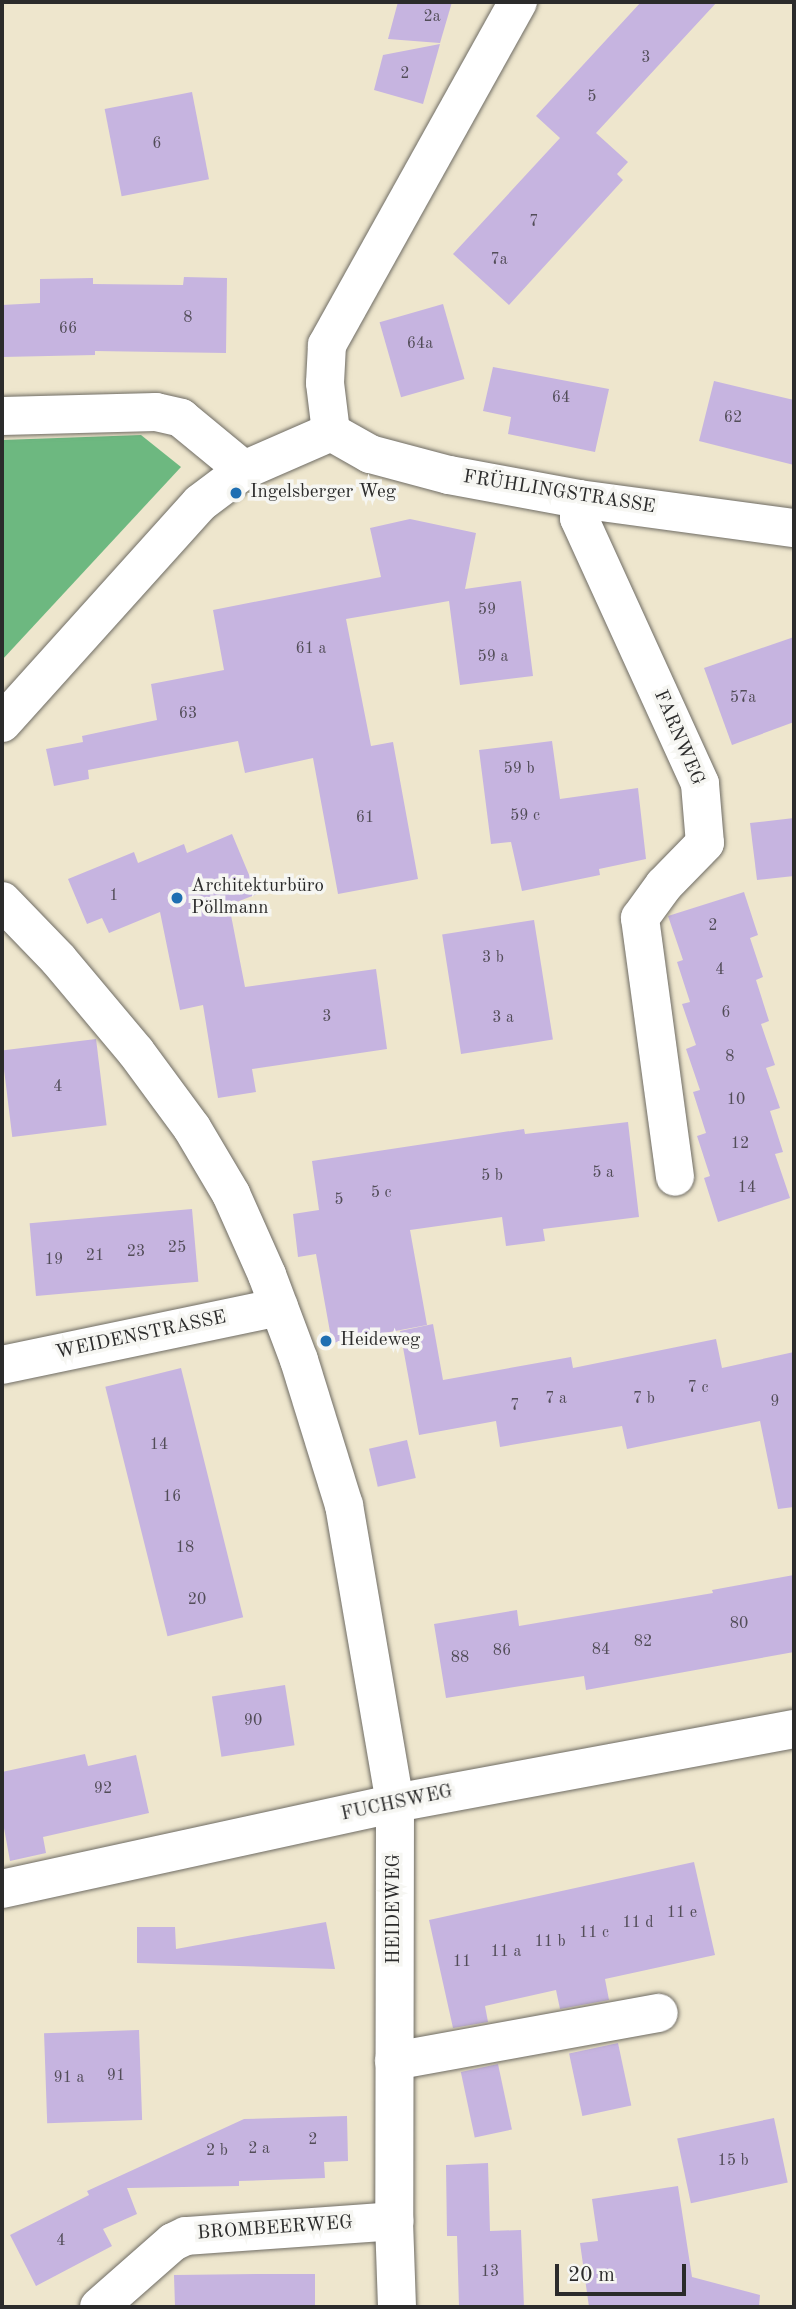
<!DOCTYPE html>
<html>
<head>
<meta charset="utf-8">
<style>
	body { margin:0 }
	#map { position:relative; width:796px; height:2309px; overflow:hidden; background:#eee6cd; font-family:"Old Standard TT",serif }
	div>[style] { position:absolute }
	.forest>* { inset:0; background:#6db880 }
	.building>* { inset:0; background:#c6b4e0; transform-origin:0 0 }
	.roads { filter:drop-shadow(0 0 2px #6f6c64) drop-shadow(0 0 2px #6f6c64) }
	.minor>* { height:38px; margin:-19px; padding:0 19px; transform-origin:19px; border-radius:19px; background:#fff }
	.dots>* { width:19px; height:19px; translate:-50% -50%; box-sizing:border-box; border:4px solid #f6f6f2; border-radius:50% }
	span { translate:-50% -50%; white-space:nowrap; text-align:center; line-height:1.15; -webkit-text-stroke:7px #f6f6f2; paint-order:stroke }
	.number-label { font-size:16px; color:#524d58 }
	.number-label span { -webkit-text-stroke-width:0 }
	.poi-label { font-size:19px; color:#2b2b2b }
	.left { translate:0 -50%; text-align:left }
	.street-label { font-size:19px; color:#2b2b2b }
	.frame { position:absolute; inset:0; border:4px solid #2b2b2b; pointer-events:none }
	.scale { position:absolute; left:555px; top:2264px; width:131px; height:32px; box-sizing:border-box; border:4px solid #2b2b2b; border-top:0; padding-left:9px; font-size:21px; line-height:24px; white-space:nowrap; color:#2b2b2b; -webkit-text-stroke:5px #f6f6f2; paint-order:stroke }
</style>
</head>
<body>
<div id="map">
	<div class="forest">
		<i style="clip-path:polygon(141px 435px,181px 467px,2px 660px,2px 440px)"></i>
	</div>
	<div class="building">
		<i style="clip-path:polygon(398px 2px,452px 2px,440px 43px,388px 39px)"></i>
		<i style="clip-path:polygon(641px 2px,717px 2px,596px 133px,628px 162px,617px 174px,623px 180px,509px 305px,453px 254px,560px 138px,536px 116px)"></i>
		<i style="clip-path:polygon(440px 44px,423px 104px,374px 90px,383px 55px)"></i>
		<i style="left:192px;top:92px;width:89px;height:89px;rotate:79deg"></i>
		<i style="clip-path:polygon(184px 277px,227px 278px,226px 353px,95px 351px,95px 355px,2px 357px,2px 305px,40px 303px,40px 279px,93px 278px,93px 284px,183px 285px)"></i>
		<i style="left:443px;top:304px;width:78px;height:66px;rotate:74deg"></i>
		<i style="clip-path:polygon(493px 367px,609px 389px,595px 452px,508px 434px,511px 417px,483px 411px)"></i>
		<i style="clip-path:polygon(714px 381px,794px 400px,794px 465px,699px 441px)"></i>
		<i style="clip-path:polygon(410px 519px,476px 533px,465px 589px,521px 581px,533px 676px,460px 685px,449px 601px,346px 619px,371px 746px,393px 742px,418px 879px,338px 894px,313px 758px,245px 773px,238px 741px,88px 770px,89px 779px,54px 786px,46px 749px,83px 742px,82px 736px,157px 720px,151px 684px,224px 670px,213px 610px,381px 577px,370px 528px)"></i>
		<i style="clip-path:polygon(794px 637px,794px 722px,732px 745px,704px 668px)"></i>
		<i style="clip-path:polygon(552px 741px,560px 799px,638px 788px,646px 859px,599px 869px,600px 875px,522px 891px,511px 842px,491px 844px,479px 750px)"></i>
		<i style="clip-path:polygon(794px 818px,794px 876px,757px 880px,750px 823px)"></i>
		<i style="clip-path:polygon(232px 834px,257px 894px,229px 905px,245px 987px,376px 969px,387px 1049px,252px 1069px,256px 1092px,218px 1098px,203px 1005px,180px 1010px,160px 912px,109px 933px,102px 918px,87px 924px,68px 879px,134px 852px,138px 863px,184px 844px,187px 853px)"></i>
		<i style="clip-path:polygon(744px 892px,758px 935px,750px 938px,763px 977px,756px 980px,769px 1021px,761px 1024px,775px 1065px,766px 1068px,780px 1108px,770px 1111px,783px 1152px,775px 1154px,790px 1198px,718px 1222px,704px 1178px,710px 1176px,697px 1136px,706px 1133px,693px 1092px,700px 1090px,686px 1049px,696px 1045px,682px 1004px,690px 1002px,677px 962px,683px 960px,668px 916px)"></i>
		<i style="left:534px;top:920px;width:121px;height:93px;rotate:81deg"></i>
		<i style="left:96px;top:1039px;width:87px;height:95px;rotate:83deg"></i>
		<i style="clip-path:polygon(628px 1122px,639px 1217px,543px 1229px,545px 1241px,506px 1246px,502px 1217px,410px 1230px,427px 1325px,332px 1343px,316px 1254px,298px 1257px,293px 1214px,319px 1210px,312px 1161px,524px 1129px,525px 1134px)"></i>
		<i style="left:192px;top:1209px;width:73px;height:163px;rotate:85deg"></i>
		<i style="clip-path:polygon(433px 1324px,443px 1380px,571px 1357px,573px 1368px,716px 1339px,722px 1368px,794px 1352px,794px 1507px,778px 1509px,760px 1421px,627px 1449px,622px 1426px,500px 1447px,496px 1421px,419px 1435px,400px 1331px)"></i>
		<i style="left:181px;top:1368px;width:257px;height:78px;rotate:76deg"></i>
		<i style="left:407px;top:1440px;width:39px;height:39px;rotate:77deg"></i>
		<i style="clip-path:polygon(794px 1575px,794px 1652px,586px 1690px,584px 1676px,446px 1698px,434px 1624px,517px 1610px,519px 1626px,713px 1593px,712px 1590px)"></i>
		<i style="left:285px;top:1685px;width:61px;height:74px;rotate:81deg"></i>
		<i style="clip-path:polygon(85px 1754px,88px 1766px,136px 1755px,149px 1813px,43px 1837px,46px 1853px,10px 1861px,2px 1817px,2px 1772px)"></i>
		<i style="clip-path:polygon(694px 1862px,715px 1955px,605px 1979px,609px 2000px,560px 2009px,556px 1990px,485px 2006px,488px 2022px,453px 2028px,429px 1920px)"></i>
		<i style="clip-path:polygon(326px 1922px,335px 1969px,137px 1963px,137px 1927px,175px 1927px,176px 1949px)"></i>
		<i style="left:139px;top:2030px;width:90px;height:95px;rotate:88deg"></i>
		<i style="left:618px;top:2043px;width:64px;height:50px;rotate:78deg"></i>
		<i style="left:498px;top:2064px;width:67px;height:38px;rotate:78deg"></i>
		<i style="clip-path:polygon(347px 2116px,348px 2161px,324px 2162px,325px 2178px,239px 2181px,239px 2186px,127px 2188px,137px 2214px,103px 2229px,112px 2246px,36px 2286px,10px 2235px,89px 2195px,87px 2191px,244px 2119px)"></i>
		<i style="left:774px;top:2118px;width:66px;height:99px;rotate:78deg"></i>
		<i style="clip-path:polygon(488px 2163px,490px 2231px,521px 2230px,524px 2307px,459px 2307px,457px 2236px,447px 2236px,446px 2165px)"></i>
		<i style="clip-path:polygon(678px 2186px,692px 2277px,760px 2295px,759px 2307px,589px 2307px,580px 2243px,598px 2241px,592px 2199px)"></i>
		<i style="clip-path:polygon(262px 2274px,315px 2274px,315px 2307px,175px 2307px,174px 2275px)"></i>
	</div>
	<div class="roads">
		<div class="minor">
			<i style="left:2px;top:416px;width:154px;rotate:-1.5deg"></i>
			<i style="left:156px;top:412px;width:26px;rotate:13deg"></i>
			<i style="left:181px;top:418px;width:82px;rotate:39.5deg"></i>
			<i style="left:331px;top:432px;width:49px;rotate:-97deg"></i>
			<i style="left:325px;top:383px;width:38px;rotate:-87deg"></i>
			<i style="left:327px;top:345px;width:393px;rotate:-60.9deg"></i>
			<i style="left:331px;top:432px;width:45px;rotate:29.4deg"></i>
			<i style="left:370px;top:454px;width:82px;rotate:14.9deg"></i>
			<i style="left:449px;top:475px;width:132px;rotate:10.5deg"></i>
			<i style="left:579px;top:499px;width:217px;rotate:7.7deg"></i>
			<i style="left:579px;top:499px;width:19px;rotate:90deg"></i>
			<i style="left:579px;top:518px;width:292px;rotate:65.5deg"></i>
			<i style="left:700px;top:784px;width:59px;rotate:85.2deg"></i>
			<i style="left:705px;top:843px;width:59px;rotate:134.3deg"></i>
			<i style="left:664px;top:885px;width:41px;rotate:126deg"></i>
			<i style="left:640px;top:918px;width:261px;rotate:82.3deg"></i>
			<i style="left:2px;top:723px;width:296px;rotate:-48deg"></i>
			<i style="left:200px;top:503px;width:55px;rotate:-36.9deg"></i>
			<i style="left:244px;top:470px;width:95px;rotate:-23.6deg"></i>
			<i style="left:2px;top:901px;width:81px;rotate:46deg"></i>
			<i style="left:58px;top:959px;width:121px;rotate:50deg"></i>
			<i style="left:136px;top:1052px;width:94px;rotate:53.6deg"></i>
			<i style="left:192px;top:1128px;width:77px;rotate:59.4deg"></i>
			<i style="left:231px;top:1194px;width:89px;rotate:66deg"></i>
			<i style="left:267px;top:1275px;width:91px;rotate:69.4deg"></i>
			<i style="left:299px;top:1360px;width:152px;rotate:72.8deg"></i>
			<i style="left:344px;top:1505px;width:302px;rotate:80.3deg"></i>
			<i style="left:395px;top:1803px;width:418px;rotate:90.1deg"></i>
			<i style="left:394px;top:2221px;width:86px;rotate:88deg"></i>
			<i style="left:2px;top:1365px;width:283px;rotate:-11.8deg"></i>
			<i style="left:2px;top:1889px;width:402px;rotate:-12.3deg"></i>
			<i style="left:395px;top:1803px;width:406px;rotate:-10.5deg"></i>
			<i style="left:394px;top:2061px;width:269px;rotate:-10.3deg"></i>
			<i style="left:99px;top:2307px;width:98px;rotate:-41.3deg"></i>
			<i style="left:173px;top:2242px;width:14px;rotate:-25deg"></i>
			<i style="left:186px;top:2236px;width:209px;rotate:-4.1deg"></i>
		</div>
	</div>
	<div class="dots">
		<i style="left:236px;top:493px;background:#1f6fb2"></i>
		<i style="left:177px;top:898px;background:#1f6fb2"></i>
		<i style="left:326px;top:1341px;background:#1f6fb2"></i>
	</div>
	<div class="number-label">
		<span style="left:432px;top:17px">2a</span>
		<span style="left:646px;top:58px">3</span>
		<span style="left:405px;top:74px">2</span>
		<span style="left:592px;top:97px">5</span>
		<span style="left:157px;top:144px">6</span>
		<span style="left:534px;top:222px">7</span>
		<span style="left:499px;top:260px">7a</span>
		<span style="left:188px;top:318px">8</span>
		<span style="left:68px;top:329px">66</span>
		<span style="left:420px;top:344px">64a</span>
		<span style="left:561px;top:398px">64</span>
		<span style="left:733px;top:418px">62</span>
		<span style="left:487px;top:610px">59</span>
		<span style="left:311px;top:649px">61 a</span>
		<span style="left:493px;top:657px">59 a</span>
		<span style="left:743px;top:698px">57a</span>
		<span style="left:188px;top:714px">63</span>
		<span style="left:519px;top:769px">59 b</span>
		<span style="left:525px;top:816px">59 c</span>
		<span style="left:365px;top:818px">61</span>
		<span style="left:114px;top:896px">1</span>
		<span style="left:713px;top:926px">2</span>
		<span style="left:493px;top:958px">3 b</span>
		<span style="left:720px;top:970px">4</span>
		<span style="left:726px;top:1013px">6</span>
		<span style="left:327px;top:1017px">3</span>
		<span style="left:503px;top:1018px">3 a</span>
		<span style="left:730px;top:1057px">8</span>
		<span style="left:58px;top:1087px">4</span>
		<span style="left:736px;top:1100px">10</span>
		<span style="left:740px;top:1144px">12</span>
		<span style="left:603px;top:1173px">5 a</span>
		<span style="left:492px;top:1176px">5 b</span>
		<span style="left:747px;top:1188px">14</span>
		<span style="left:381px;top:1193px">5 c</span>
		<span style="left:339px;top:1200px">5</span>
		<span style="left:177px;top:1248px">25</span>
		<span style="left:136px;top:1252px">23</span>
		<span style="left:95px;top:1256px">21</span>
		<span style="left:54px;top:1260px">19</span>
		<span style="left:698px;top:1388px">7 c</span>
		<span style="left:556px;top:1399px">7 a</span>
		<span style="left:644px;top:1399px">7 b</span>
		<span style="left:775px;top:1402px">9</span>
		<span style="left:515px;top:1406px">7</span>
		<span style="left:159px;top:1445px">14</span>
		<span style="left:172px;top:1497px">16</span>
		<span style="left:185px;top:1548px">18</span>
		<span style="left:197px;top:1600px">20</span>
		<span style="left:739px;top:1624px">80</span>
		<span style="left:643px;top:1642px">82</span>
		<span style="left:601px;top:1650px">84</span>
		<span style="left:502px;top:1651px">86</span>
		<span style="left:460px;top:1658px">88</span>
		<span style="left:253px;top:1721px">90</span>
		<span style="left:103px;top:1789px">92</span>
		<span style="left:682px;top:1913px">11 e</span>
		<span style="left:638px;top:1923px">11 d</span>
		<span style="left:594px;top:1933px">11 c</span>
		<span style="left:550px;top:1942px">11 b</span>
		<span style="left:506px;top:1952px">11 a</span>
		<span style="left:462px;top:1962px">11</span>
		<span style="left:116px;top:2076px">91</span>
		<span style="left:69px;top:2078px">91 a</span>
		<span style="left:313px;top:2140px">2</span>
		<span style="left:259px;top:2149px">2 a</span>
		<span style="left:217px;top:2151px">2 b</span>
		<span style="left:733px;top:2161px">15 b</span>
		<span style="left:61px;top:2241px">4</span>
		<span style="left:490px;top:2272px">13</span>
	</div>
	<div class="poi-label">
		<span class="left" style="left:250px;top:493px">Ingelsberger Weg</span>
		<span class="left" style="left:191px;top:898px">Architekturbüro<br>Pöllmann</span>
		<span class="left" style="left:340px;top:1341px">Heideweg</span>
	</div>
	<div class="street-label">
		<span style="left:559px;top:493px;rotate:9deg">FRÜHLINGSTRASSE</span>
		<span style="left:678px;top:738px;rotate:67deg">FARNWEG</span>
		<span style="left:141px;top:1336px;rotate:-12deg">WEIDENSTRASSE</span>
		<span style="left:397px;top:1804px;rotate:-12deg">FUCHSWEG</span>
		<span style="left:395px;top:1909px;rotate:-90deg">HEIDEWEG</span>
		<span style="left:275px;top:2229px;rotate:-4deg">BROMBEERWEG</span>
	</div>
	<div class="frame"></div>
	<div class="scale">20 m</div>
</div>
</body>
</html>
